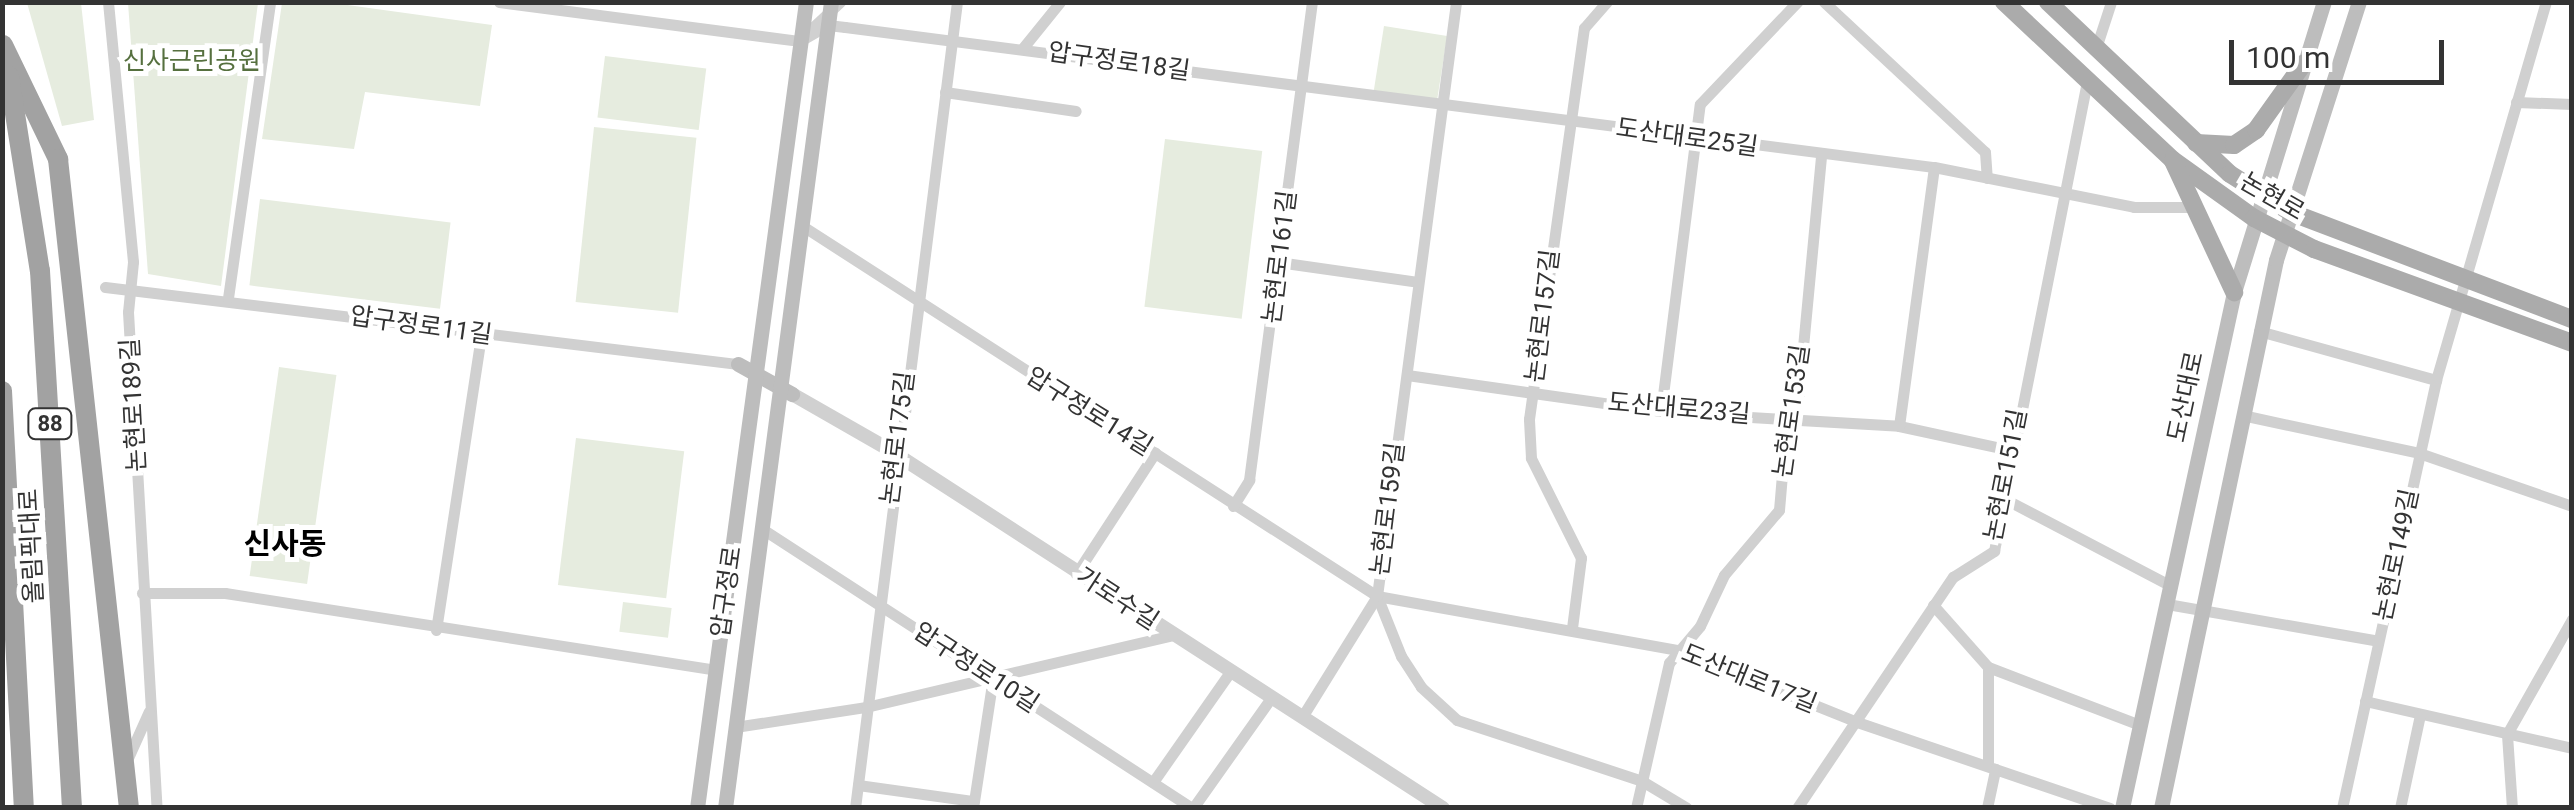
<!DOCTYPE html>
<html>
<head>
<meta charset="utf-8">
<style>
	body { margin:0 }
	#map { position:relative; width:2574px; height:810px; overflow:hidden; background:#fff; font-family:Roboto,"Noto Sans KR",sans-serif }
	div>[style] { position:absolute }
	.green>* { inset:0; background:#e6ecdf; transform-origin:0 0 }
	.minor>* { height:11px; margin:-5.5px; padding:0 5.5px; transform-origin:5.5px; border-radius:5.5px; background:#d0d0d0 }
	.tertiary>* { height:14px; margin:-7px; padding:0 7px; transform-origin:7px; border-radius:7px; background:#d0d0d0 }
	.secondary>* { height:15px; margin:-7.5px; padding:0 7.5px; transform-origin:7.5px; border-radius:7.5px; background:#bdbdbd }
	.primary>* { height:18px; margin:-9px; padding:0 9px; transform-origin:9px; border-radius:9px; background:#ababab }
	.trunk>* { height:20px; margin:-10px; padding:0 10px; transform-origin:10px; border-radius:10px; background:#a2a2a2 }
	span { translate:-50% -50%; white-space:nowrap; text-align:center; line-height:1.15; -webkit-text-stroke:10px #fff; paint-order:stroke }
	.shield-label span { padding:2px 8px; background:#fff; border:2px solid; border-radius:8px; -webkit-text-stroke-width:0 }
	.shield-label { font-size:22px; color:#333; font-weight:700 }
	.park-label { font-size:25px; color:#56703f }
	.street-label { font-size:25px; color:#333 }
	.quarter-label { font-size:30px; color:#000; font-weight:700 }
	.frame { position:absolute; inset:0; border:5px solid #333; pointer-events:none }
	.scale { position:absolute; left:2229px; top:40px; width:215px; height:45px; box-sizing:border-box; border:5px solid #333; border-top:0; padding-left:12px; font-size:30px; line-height:35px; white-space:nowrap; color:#333; -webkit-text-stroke:8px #fff; paint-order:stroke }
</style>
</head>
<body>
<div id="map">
	<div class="green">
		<i style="clip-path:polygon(27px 3px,81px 3px,94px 120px,62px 126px)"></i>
		<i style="clip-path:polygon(128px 3px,258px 3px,221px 286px,148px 274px)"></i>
		<i style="clip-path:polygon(282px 3px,333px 3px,492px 25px,480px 106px,365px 92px,354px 149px,262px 139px)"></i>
		<i style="left:1384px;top:26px;width:64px;height:70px;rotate:9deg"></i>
		<i style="left:605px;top:56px;width:102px;height:62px;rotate:7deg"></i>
		<i style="left:594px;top:127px;width:103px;height:176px;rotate:6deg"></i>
		<i style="left:1165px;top:139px;width:98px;height:169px;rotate:7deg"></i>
		<i style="left:260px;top:199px;width:192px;height:87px;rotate:7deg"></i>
		<i style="left:279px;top:367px;width:58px;height:211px;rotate:8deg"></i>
		<i style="left:576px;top:438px;width:109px;height:148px;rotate:7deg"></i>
		<i style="left:623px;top:602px;width:49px;height:30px;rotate:7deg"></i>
	</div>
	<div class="minor">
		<i style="left:108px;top:2px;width:261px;rotate:84.5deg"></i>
		<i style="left:133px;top:262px;width:50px;rotate:95.7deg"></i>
		<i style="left:128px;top:312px;width:497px;rotate:86.7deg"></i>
		<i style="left:499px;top:2px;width:304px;rotate:7.4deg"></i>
		<i style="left:1824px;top:2px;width:220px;rotate:43deg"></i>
		<i style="left:1985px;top:152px;width:26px;rotate:86deg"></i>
		<i style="left:810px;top:30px;width:41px;rotate:-43deg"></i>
		<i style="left:800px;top:41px;width:32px;rotate:-30deg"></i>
		<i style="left:828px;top:25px;width:17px;rotate:7deg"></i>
		<i style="left:845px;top:27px;width:1098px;rotate:7.33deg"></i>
		<i style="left:1934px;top:167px;width:204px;rotate:11.3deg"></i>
		<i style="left:2134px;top:207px;width:56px"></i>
		<i style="left:2096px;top:48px;width:48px;rotate:-71.9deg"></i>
		<i style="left:1022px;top:49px;width:60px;rotate:-51deg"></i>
		<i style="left:945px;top:92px;width:132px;rotate:8.3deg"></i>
		<i style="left:2516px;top:102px;width:56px;rotate:2deg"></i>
		<i style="left:801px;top:225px;width:685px;rotate:32.79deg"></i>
		<i style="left:1377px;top:596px;width:306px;rotate:10.2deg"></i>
		<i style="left:1678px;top:650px;width:193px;rotate:21.9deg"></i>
		<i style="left:1857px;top:722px;width:267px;rotate:18.8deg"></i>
		<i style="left:1278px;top:262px;width:141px;rotate:8.1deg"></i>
		<i style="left:105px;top:287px;width:638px;rotate:6.94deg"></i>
		<i style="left:228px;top:298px;width:299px;rotate:-81.9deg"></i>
		<i style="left:2259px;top:331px;width:184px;rotate:15.5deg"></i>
		<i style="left:1407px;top:375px;width:262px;rotate:8.1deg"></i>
		<i style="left:1666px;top:412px;width:233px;rotate:3.4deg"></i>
		<i style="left:1899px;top:426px;width:114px;rotate:12.2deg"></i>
		<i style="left:1666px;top:412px;width:17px;rotate:-100deg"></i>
		<i style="left:1663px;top:395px;width:293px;rotate:-82.8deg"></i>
		<i style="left:1700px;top:104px;width:141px;rotate:-46.4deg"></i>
		<i style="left:2242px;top:415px;width:181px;rotate:12.1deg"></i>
		<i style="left:2419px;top:453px;width:162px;rotate:19.1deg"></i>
		<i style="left:1899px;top:426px;width:261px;rotate:-82.3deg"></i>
		<i style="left:2003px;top:498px;width:190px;rotate:27.6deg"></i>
		<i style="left:1233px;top:506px;width:31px;rotate:-58deg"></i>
		<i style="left:1249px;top:480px;width:482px;rotate:-82.5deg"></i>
		<i style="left:761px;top:528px;width:514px;rotate:33.01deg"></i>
		<i style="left:1076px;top:574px;width:145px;rotate:-56.9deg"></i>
		<i style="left:142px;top:593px;width:83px"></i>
		<i style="left:225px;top:593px;width:497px;rotate:8.9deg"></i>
		<i style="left:1377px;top:596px;width:65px;rotate:68.2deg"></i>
		<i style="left:1401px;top:656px;width:37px;rotate:57deg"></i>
		<i style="left:1421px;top:687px;width:49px;rotate:42.5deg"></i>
		<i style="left:1457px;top:720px;width:195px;rotate:18.2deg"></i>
		<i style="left:1642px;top:781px;width:52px;rotate:31deg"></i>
		<i style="left:2167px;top:604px;width:214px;rotate:9.9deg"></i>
		<i style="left:1933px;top:605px;width:83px;rotate:48.4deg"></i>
		<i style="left:1988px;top:667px;width:163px;rotate:20.9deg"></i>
		<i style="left:1572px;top:628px;width:71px;rotate:-82.7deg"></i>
		<i style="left:1581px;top:558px;width:112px;rotate:-116.6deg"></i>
		<i style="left:1531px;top:458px;width:39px;rotate:-93deg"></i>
		<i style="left:1529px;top:419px;width:395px;rotate:-82deg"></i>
		<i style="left:1584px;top:28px;width:35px;rotate:-49deg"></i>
		<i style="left:436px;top:630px;width:298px;rotate:-81.3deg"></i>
		<i style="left:2365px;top:701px;width:212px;rotate:12.8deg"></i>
		<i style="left:1302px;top:717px;width:142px;rotate:-58.2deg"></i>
		<i style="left:1377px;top:596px;width:599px;rotate:-82.42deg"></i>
		<i style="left:735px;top:727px;width:133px;rotate:-8.7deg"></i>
		<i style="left:866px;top:707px;width:315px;rotate:-13.2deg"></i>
		<i style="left:128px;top:758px;width:51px;rotate:-65.9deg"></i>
		<i style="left:1988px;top:766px;width:99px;rotate:-90deg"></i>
		<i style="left:1153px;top:782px;width:134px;rotate:-55deg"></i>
		<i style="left:858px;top:785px;width:117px;rotate:7.9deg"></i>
		<i style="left:855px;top:808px;width:812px;rotate:-82.79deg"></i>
		<i style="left:973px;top:808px;width:132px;rotate:-81.3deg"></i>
		<i style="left:1193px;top:808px;width:135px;rotate:-54.7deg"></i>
		<i style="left:1636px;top:808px;width:149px;rotate:-77.2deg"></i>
		<i style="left:1669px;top:663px;width:48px;rotate:-50deg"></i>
		<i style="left:1700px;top:626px;width:56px;rotate:-64.8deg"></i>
		<i style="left:1724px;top:575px;width:85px;rotate:-49.8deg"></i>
		<i style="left:1779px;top:510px;width:59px;rotate:-85.2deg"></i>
		<i style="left:1784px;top:451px;width:32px;rotate:-68deg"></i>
		<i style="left:1796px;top:421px;width:267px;rotate:-84.6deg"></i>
		<i style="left:1797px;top:808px;width:279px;rotate:-56deg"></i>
		<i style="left:1953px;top:577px;width:49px;rotate:-32.4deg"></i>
		<i style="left:1994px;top:551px;width:479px;rotate:-78.8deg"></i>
		<i style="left:1987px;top:808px;width:40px;rotate:-78deg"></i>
		<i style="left:2342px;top:808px;width:438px;rotate:-77.6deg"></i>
		<i style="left:2436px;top:380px;width:394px;rotate:-73.8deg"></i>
		<i style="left:2400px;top:808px;width:95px;rotate:-77.9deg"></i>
		<i style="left:2512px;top:808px;width:74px;rotate:-93.9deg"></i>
		<i style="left:2507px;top:734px;width:132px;rotate:-60.5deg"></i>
	</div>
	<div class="tertiary">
		<i style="left:792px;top:394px;width:111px;rotate:29.8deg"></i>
		<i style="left:888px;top:449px;width:661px;rotate:32.9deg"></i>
	</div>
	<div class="secondary">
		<i style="left:738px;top:364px;width:62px;rotate:29.1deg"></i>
		<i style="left:697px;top:808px;width:813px;rotate:-82.3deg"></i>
		<i style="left:725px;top:808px;width:813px;rotate:-82.51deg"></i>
		<i style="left:2122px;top:808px;width:528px;rotate:-77.75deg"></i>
		<i style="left:2234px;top:292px;width:304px;rotate:-72.8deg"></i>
		<i style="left:2161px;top:808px;width:560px;rotate:-78.15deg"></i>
		<i style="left:2276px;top:260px;width:271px;rotate:-72.2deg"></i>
	</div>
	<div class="primary">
		<i style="left:2004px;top:2px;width:231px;rotate:43.1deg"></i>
		<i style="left:2173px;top:160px;width:100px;rotate:35.6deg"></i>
		<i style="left:2254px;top:218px;width:68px;rotate:27.3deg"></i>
		<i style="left:2314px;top:249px;width:275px;rotate:20deg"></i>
		<i style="left:2048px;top:2px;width:250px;rotate:43.4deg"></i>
		<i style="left:2230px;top:174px;width:71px;rotate:32.3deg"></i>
		<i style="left:2290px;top:212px;width:302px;rotate:20.8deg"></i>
		<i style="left:2196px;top:143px;width:38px;rotate:3deg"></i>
		<i style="left:2234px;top:145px;width:27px;rotate:-34deg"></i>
		<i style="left:2256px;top:130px;width:82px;rotate:-54.4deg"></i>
		<i style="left:2173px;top:161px;width:145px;rotate:65deg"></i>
	</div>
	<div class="trunk">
		<i style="left:3px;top:45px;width:127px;rotate:64.2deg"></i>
		<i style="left:58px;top:159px;width:653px;rotate:83.76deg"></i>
		<i style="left:9px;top:76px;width:197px;rotate:81deg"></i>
		<i style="left:40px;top:271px;width:538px;rotate:86.59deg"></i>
		<i style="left:2px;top:391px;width:418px;rotate:87deg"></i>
	</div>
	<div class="shield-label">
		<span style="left:50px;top:424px">88</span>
	</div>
	<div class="park-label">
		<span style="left:192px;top:61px">신사근린공원</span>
	</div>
	<div class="street-label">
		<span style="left:1119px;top:62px;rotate:8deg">압구정로18길</span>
		<span style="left:1687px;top:138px;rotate:8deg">도산대로25길</span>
		<span style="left:2272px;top:197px;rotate:30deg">논현로</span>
		<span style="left:1280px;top:257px;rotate:-83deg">논현로161길</span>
		<span style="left:1543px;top:316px;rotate:-83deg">논현로157길</span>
		<span style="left:421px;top:326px;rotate:8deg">압구정로11길</span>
		<span style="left:2186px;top:397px;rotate:-78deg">도산대로</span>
		<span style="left:134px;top:405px;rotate:-93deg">논현로189길</span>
		<span style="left:1679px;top:409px;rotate:5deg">도산대로23길</span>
		<span style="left:1792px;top:411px;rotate:-82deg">논현로153길</span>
		<span style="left:1089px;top:412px;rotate:32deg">압구정로14길</span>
		<span style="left:898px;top:438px;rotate:-83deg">논현로175길</span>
		<span style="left:2006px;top:475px;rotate:-79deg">논현로151길</span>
		<span style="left:1388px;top:509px;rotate:-83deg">논현로159길</span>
		<span style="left:32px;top:546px;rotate:-93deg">올림픽대로</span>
		<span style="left:2397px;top:555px;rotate:-78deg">논현로149길</span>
		<span style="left:727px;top:592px;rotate:-82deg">압구정로</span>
		<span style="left:1117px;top:599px;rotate:33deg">가로수길</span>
		<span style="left:976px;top:668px;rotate:33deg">압구정로10길</span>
		<span style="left:1749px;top:679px;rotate:22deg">도산대로17길</span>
	</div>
	<div class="quarter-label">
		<span style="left:285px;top:544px">신사동</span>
	</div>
	<div class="frame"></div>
	<div class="scale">100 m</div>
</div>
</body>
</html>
